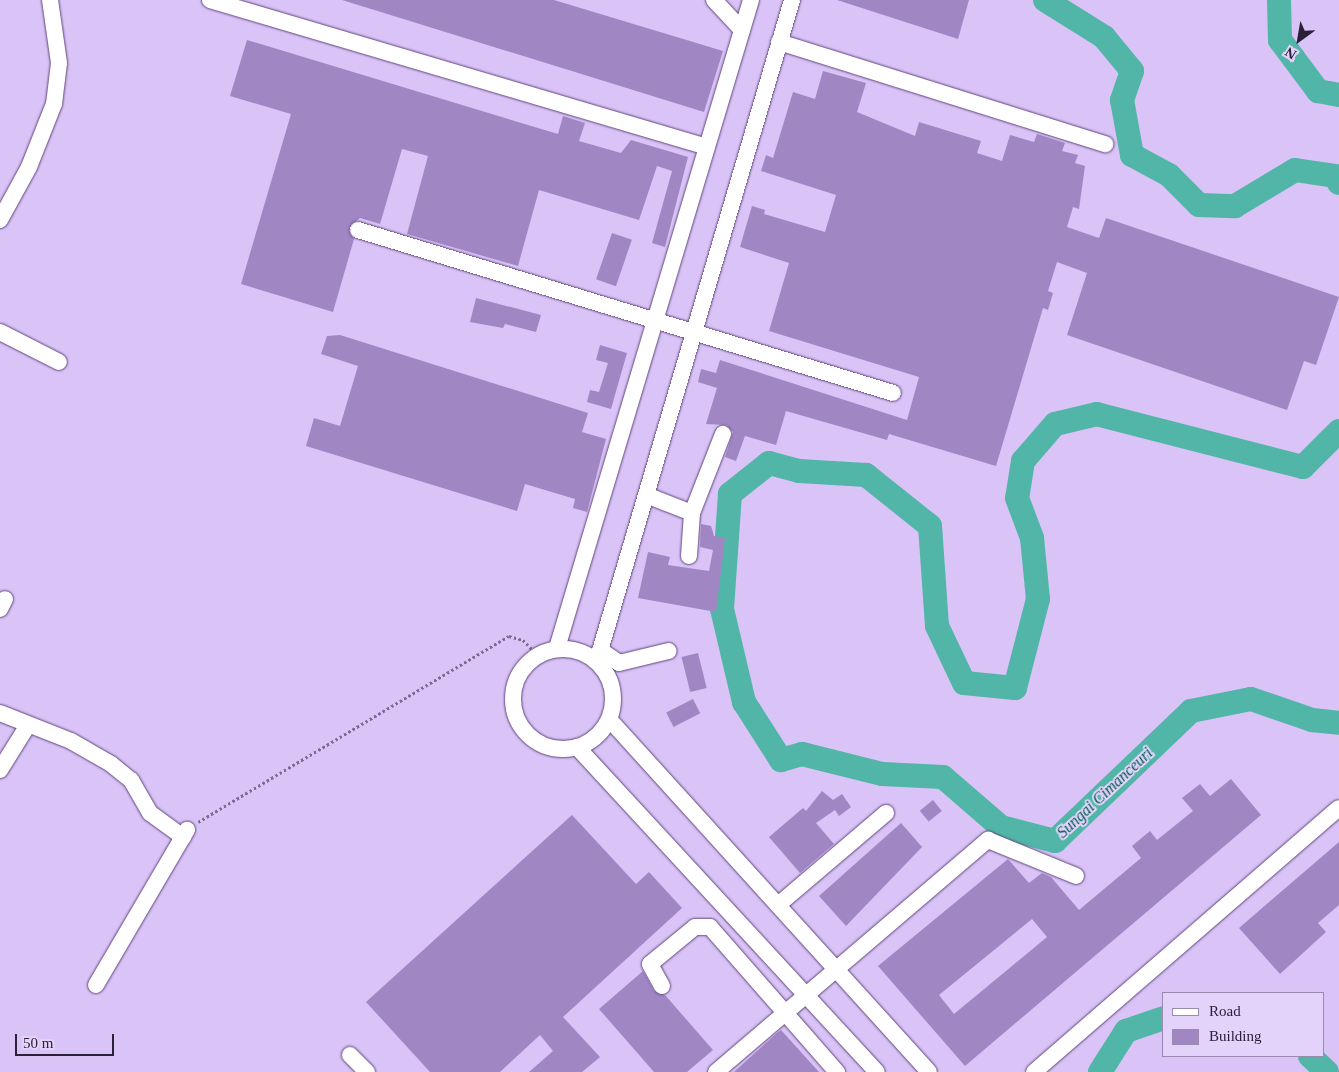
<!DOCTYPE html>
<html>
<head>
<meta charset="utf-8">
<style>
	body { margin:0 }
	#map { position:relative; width:1339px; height:1072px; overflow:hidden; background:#d9c3f7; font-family:Georgia,serif }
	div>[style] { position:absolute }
	.river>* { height:24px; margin:-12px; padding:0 12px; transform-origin:12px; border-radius:12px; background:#51b5a8 }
	.building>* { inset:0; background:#a186c4; transform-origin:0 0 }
	.path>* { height:2.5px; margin-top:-1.25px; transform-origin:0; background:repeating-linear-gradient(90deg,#7c6c92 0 2.5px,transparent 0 5px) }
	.roads { filter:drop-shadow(0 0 1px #5f467e) drop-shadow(0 0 1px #5f467e) }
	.minor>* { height:16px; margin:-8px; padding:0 8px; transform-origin:8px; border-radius:8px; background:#fff }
	.minor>.ring { margin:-8px; padding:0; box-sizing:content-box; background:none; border:16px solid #fff; border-radius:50% }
	span { translate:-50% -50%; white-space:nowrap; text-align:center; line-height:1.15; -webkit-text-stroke:4px #e3d3fa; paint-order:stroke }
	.water-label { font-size:16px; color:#005a51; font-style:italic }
	.legend { position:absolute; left:1162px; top:992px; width:162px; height:65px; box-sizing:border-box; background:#e3d3fa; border:1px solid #998bad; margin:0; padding:6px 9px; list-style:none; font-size:15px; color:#2b2039 }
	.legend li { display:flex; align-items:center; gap:10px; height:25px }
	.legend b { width:25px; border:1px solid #998bad }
	.north { position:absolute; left:1274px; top:15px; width:50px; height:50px; -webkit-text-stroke:4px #e3d3fa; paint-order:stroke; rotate:212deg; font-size:14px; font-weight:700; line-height:20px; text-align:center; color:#2b2039 }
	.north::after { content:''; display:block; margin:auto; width:18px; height:22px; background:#2b2039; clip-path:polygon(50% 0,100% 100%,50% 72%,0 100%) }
	.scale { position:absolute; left:15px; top:1034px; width:99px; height:22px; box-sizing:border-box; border:2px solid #2b2039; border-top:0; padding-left:6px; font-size:15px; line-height:18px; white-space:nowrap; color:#2b2039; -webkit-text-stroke:4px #e3d3fa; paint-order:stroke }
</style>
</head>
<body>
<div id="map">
	<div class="river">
		<i style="left:1045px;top:0;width:70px;rotate:32.1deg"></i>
		<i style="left:1104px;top:37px;width:44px;rotate:50.5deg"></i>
		<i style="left:1132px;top:71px;width:31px;rotate:109deg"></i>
		<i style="left:1122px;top:100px;width:56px;rotate:79.7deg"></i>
		<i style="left:1132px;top:155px;width:42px;rotate:28.4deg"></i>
		<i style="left:1169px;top:175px;width:42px;rotate:45deg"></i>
		<i style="left:1199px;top:205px;width:36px;rotate:2deg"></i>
		<i style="left:1235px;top:206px;width:70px;rotate:-31deg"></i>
		<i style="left:1295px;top:170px;width:40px;rotate:8.5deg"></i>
		<i style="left:1335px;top:176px;width:8px;rotate:60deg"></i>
		<i style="left:1279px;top:0;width:40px;rotate:88.6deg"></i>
		<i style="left:1280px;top:40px;width:64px;rotate:53.3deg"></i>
		<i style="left:1318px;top:91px;width:21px;rotate:11deg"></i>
		<i style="left:1339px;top:431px;width:51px;rotate:135deg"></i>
		<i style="left:1303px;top:467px;width:213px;rotate:-165.6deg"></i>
		<i style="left:1097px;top:414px;width:43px;rotate:166.6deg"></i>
		<i style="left:1055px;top:424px;width:49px;rotate:130.9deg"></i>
		<i style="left:1023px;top:461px;width:37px;rotate:99deg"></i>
		<i style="left:1017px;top:498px;width:43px;rotate:69.4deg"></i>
		<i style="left:1032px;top:538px;width:61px;rotate:84.4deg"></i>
		<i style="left:1038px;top:599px;width:92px;rotate:104.5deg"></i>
		<i style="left:1015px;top:688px;width:51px;rotate:-174.4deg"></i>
		<i style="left:964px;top:683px;width:63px;rotate:-115.3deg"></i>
		<i style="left:937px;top:626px;width:100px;rotate:-94deg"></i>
		<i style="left:930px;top:526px;width:82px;rotate:-141.4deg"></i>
		<i style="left:866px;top:475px;width:67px;rotate:-176.6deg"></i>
		<i style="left:799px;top:471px;width:31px;rotate:-165deg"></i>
		<i style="left:769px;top:463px;width:50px;rotate:141.5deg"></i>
		<i style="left:730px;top:494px;width:115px;rotate:94deg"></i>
		<i style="left:722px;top:609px;width:96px;rotate:76.7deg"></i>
		<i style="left:744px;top:702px;width:69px;rotate:57.5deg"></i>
		<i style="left:781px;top:760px;width:22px;rotate:-16deg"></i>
		<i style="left:802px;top:754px;width:82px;rotate:14deg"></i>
		<i style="left:882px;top:774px;width:61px;rotate:2.8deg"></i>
		<i style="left:943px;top:777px;width:77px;rotate:40.8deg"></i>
		<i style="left:1001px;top:827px;width:56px;rotate:14.5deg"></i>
		<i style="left:1055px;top:841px;width:188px;rotate:-43.7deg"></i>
		<i style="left:1191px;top:711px;width:61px;rotate:-11.3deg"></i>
		<i style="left:1251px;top:699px;width:65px;rotate:19deg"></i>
		<i style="left:1312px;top:720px;width:27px;rotate:6deg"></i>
		<i style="left:1310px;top:1056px;width:23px;rotate:43deg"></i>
		<i style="left:1100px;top:1072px;width:49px;rotate:-57.6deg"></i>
		<i style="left:1126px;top:1031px;width:39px;rotate:-19deg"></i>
	</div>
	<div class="building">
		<i style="clip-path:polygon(342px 0,554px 0,723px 51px,704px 112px)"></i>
		<i style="clip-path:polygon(837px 0,969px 0,958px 39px)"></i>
		<i style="clip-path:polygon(247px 40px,558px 134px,563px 116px,585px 123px,579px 141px,621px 153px,631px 140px,688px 157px,665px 247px,652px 243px,672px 171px,657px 166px,639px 220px,539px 190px,518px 266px,407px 234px,428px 156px,402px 149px,380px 224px,360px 218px,349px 227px,354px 239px,333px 312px,241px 284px,291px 114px,230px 96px)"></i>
		<i style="clip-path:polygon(823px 71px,866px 83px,857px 112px,915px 136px,919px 122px,981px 141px,977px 153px,1002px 161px,1010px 135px,1034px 142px,1037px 134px,1065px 143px,1062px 151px,1078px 155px,1075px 163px,1085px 166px,1079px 209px,1073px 207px,1067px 227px,1099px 238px,1106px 218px,1339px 297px,1316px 365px,1304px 361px,1287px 410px,1067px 335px,1087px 273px,1057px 262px,1048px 291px,1053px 293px,1048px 310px,1043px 308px,996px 466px,889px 434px,887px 440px,786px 411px,776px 445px,745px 436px,736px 461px,725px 457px,733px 432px,726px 425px,706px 424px,717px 388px,698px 382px,701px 369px,716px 373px,720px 360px,907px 420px,919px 377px,769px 331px,789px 263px,740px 247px,752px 206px,765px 210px,764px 214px,825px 232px,836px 195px,761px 171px,766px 155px,773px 158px,793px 92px,815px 99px)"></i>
		<i style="left:612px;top:233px;width:21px;height:49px;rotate:19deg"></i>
		<i style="clip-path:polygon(476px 298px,541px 315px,536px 332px,505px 324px,503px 328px,470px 322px)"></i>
		<i style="clip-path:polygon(340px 335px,588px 413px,582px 432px,606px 439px,587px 512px,573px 508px,575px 499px,525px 484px,517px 511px,306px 446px,314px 418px,340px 426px,358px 366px,321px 354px,327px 336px)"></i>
		<i style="clip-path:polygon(600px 345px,627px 353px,611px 409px,587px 402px,590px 390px,599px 392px,608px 363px,596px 360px)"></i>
		<i style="clip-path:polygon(701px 524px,711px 526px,714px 536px,725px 538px,716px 612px,638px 598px,648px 552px,670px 557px,668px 565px,709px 571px,713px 550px,700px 547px)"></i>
		<i style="left:698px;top:653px;width:36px;height:17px;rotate:76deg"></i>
		<i style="left:693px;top:699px;width:16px;height:30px;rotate:63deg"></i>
		<i style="clip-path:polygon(evenodd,1231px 779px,1261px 815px,965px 1066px,878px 966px,1008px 859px,1029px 883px,1042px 873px,1051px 877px,1079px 910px,1141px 858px,1132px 846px,1150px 831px,1157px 840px,1193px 811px,1182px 798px,1200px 784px,1210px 796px,1231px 779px,1032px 919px,1047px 937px,954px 1014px,939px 995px,1032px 919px)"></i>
		<i style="clip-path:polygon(822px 791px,833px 800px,842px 794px,851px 807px,839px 816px,835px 810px,816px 823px,834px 844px,800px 873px,769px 837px,803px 808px,806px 811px)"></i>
		<i style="left:933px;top:800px;width:14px;height:17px;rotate:51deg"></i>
		<i style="clip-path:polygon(572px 815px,636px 884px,649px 872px,682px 908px,563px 1017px,600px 1057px,582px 1072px,529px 1072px,553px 1051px,540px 1035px,500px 1072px,430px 1072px,366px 1002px)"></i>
		<i style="clip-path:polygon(901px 823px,922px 847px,846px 926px,819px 896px)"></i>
		<i style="clip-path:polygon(1339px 842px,1339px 905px,1318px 923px,1326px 932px,1280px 974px,1239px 928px)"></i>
		<i style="clip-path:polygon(643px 971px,654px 991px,665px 995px,713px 1050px,687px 1072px,654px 1072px,599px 1009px)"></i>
		<i style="clip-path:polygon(781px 1030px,819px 1072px,734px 1072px,777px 1033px)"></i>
	</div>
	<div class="path">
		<i style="left:198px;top:822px;width:362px;rotate:-30.9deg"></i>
		<i style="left:509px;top:636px;width:15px;rotate:16deg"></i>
		<i style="left:523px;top:640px;width:20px;rotate:45deg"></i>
	</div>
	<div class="roads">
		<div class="minor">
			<i style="left:210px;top:0;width:518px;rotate:16.48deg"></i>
			<i style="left:714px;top:0;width:41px;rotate:47deg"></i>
			<i style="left:779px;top:42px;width:342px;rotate:17.4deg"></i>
			<i style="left:0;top:220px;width:60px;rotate:-61.3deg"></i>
			<i style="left:29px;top:167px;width:68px;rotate:-68.4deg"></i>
			<i style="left:54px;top:104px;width:41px;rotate:-83deg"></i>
			<i style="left:59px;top:63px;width:64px;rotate:-98.1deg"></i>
			<i style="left:358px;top:230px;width:559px;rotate:16.94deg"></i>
			<i style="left:0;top:332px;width:66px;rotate:27deg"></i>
			<i style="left:646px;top:495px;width:49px;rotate:21.4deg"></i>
			<i style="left:689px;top:556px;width:43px;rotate:-86deg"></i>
			<i style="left:692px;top:513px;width:85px;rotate:-68.6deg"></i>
			<i style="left:0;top:609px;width:11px;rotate:-63deg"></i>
			<i style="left:557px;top:648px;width:676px;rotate:-73.33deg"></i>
			<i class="ring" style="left:513px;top:649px;width:84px;height:84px"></i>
			<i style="left:600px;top:650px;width:23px;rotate:34deg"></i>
			<i style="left:619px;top:663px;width:51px;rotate:-13.5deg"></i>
			<i style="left:597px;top:661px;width:689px;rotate:-73.56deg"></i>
			<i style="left:0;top:713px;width:76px;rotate:21.5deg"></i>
			<i style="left:71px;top:741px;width:46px;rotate:29.9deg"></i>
			<i style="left:111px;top:764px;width:26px;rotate:39deg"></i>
			<i style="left:131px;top:780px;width:38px;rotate:60deg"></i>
			<i style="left:150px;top:813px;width:41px;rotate:36deg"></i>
			<i style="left:609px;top:719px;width:476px;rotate:47.8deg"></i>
			<i style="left:577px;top:747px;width:442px;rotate:47.3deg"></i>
			<i style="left:0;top:770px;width:53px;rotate:-58.1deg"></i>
			<i style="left:778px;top:905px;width:142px;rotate:-40.4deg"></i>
			<i style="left:96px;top:985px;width:180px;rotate:-59.6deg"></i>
			<i style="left:662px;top:986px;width:25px;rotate:-119deg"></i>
			<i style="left:650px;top:964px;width:58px;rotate:-39.4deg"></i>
			<i style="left:695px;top:927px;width:15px"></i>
			<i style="left:710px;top:927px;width:193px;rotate:48.8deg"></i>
			<i style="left:350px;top:1055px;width:24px;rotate:45deg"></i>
			<i style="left:716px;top:1072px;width:358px;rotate:-40.5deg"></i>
			<i style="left:988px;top:840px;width:95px;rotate:22.2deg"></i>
			<i style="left:1034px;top:1072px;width:403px;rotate:-40.9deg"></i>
		</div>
	</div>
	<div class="water-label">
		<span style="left:1105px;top:793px;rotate:-43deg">Sungai Cimanceuri</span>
	</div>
	<ul class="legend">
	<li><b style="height:6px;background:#fff"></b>Road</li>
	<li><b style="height:14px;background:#a186c4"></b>Building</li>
	</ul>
	<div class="north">N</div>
	<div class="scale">50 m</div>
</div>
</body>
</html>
